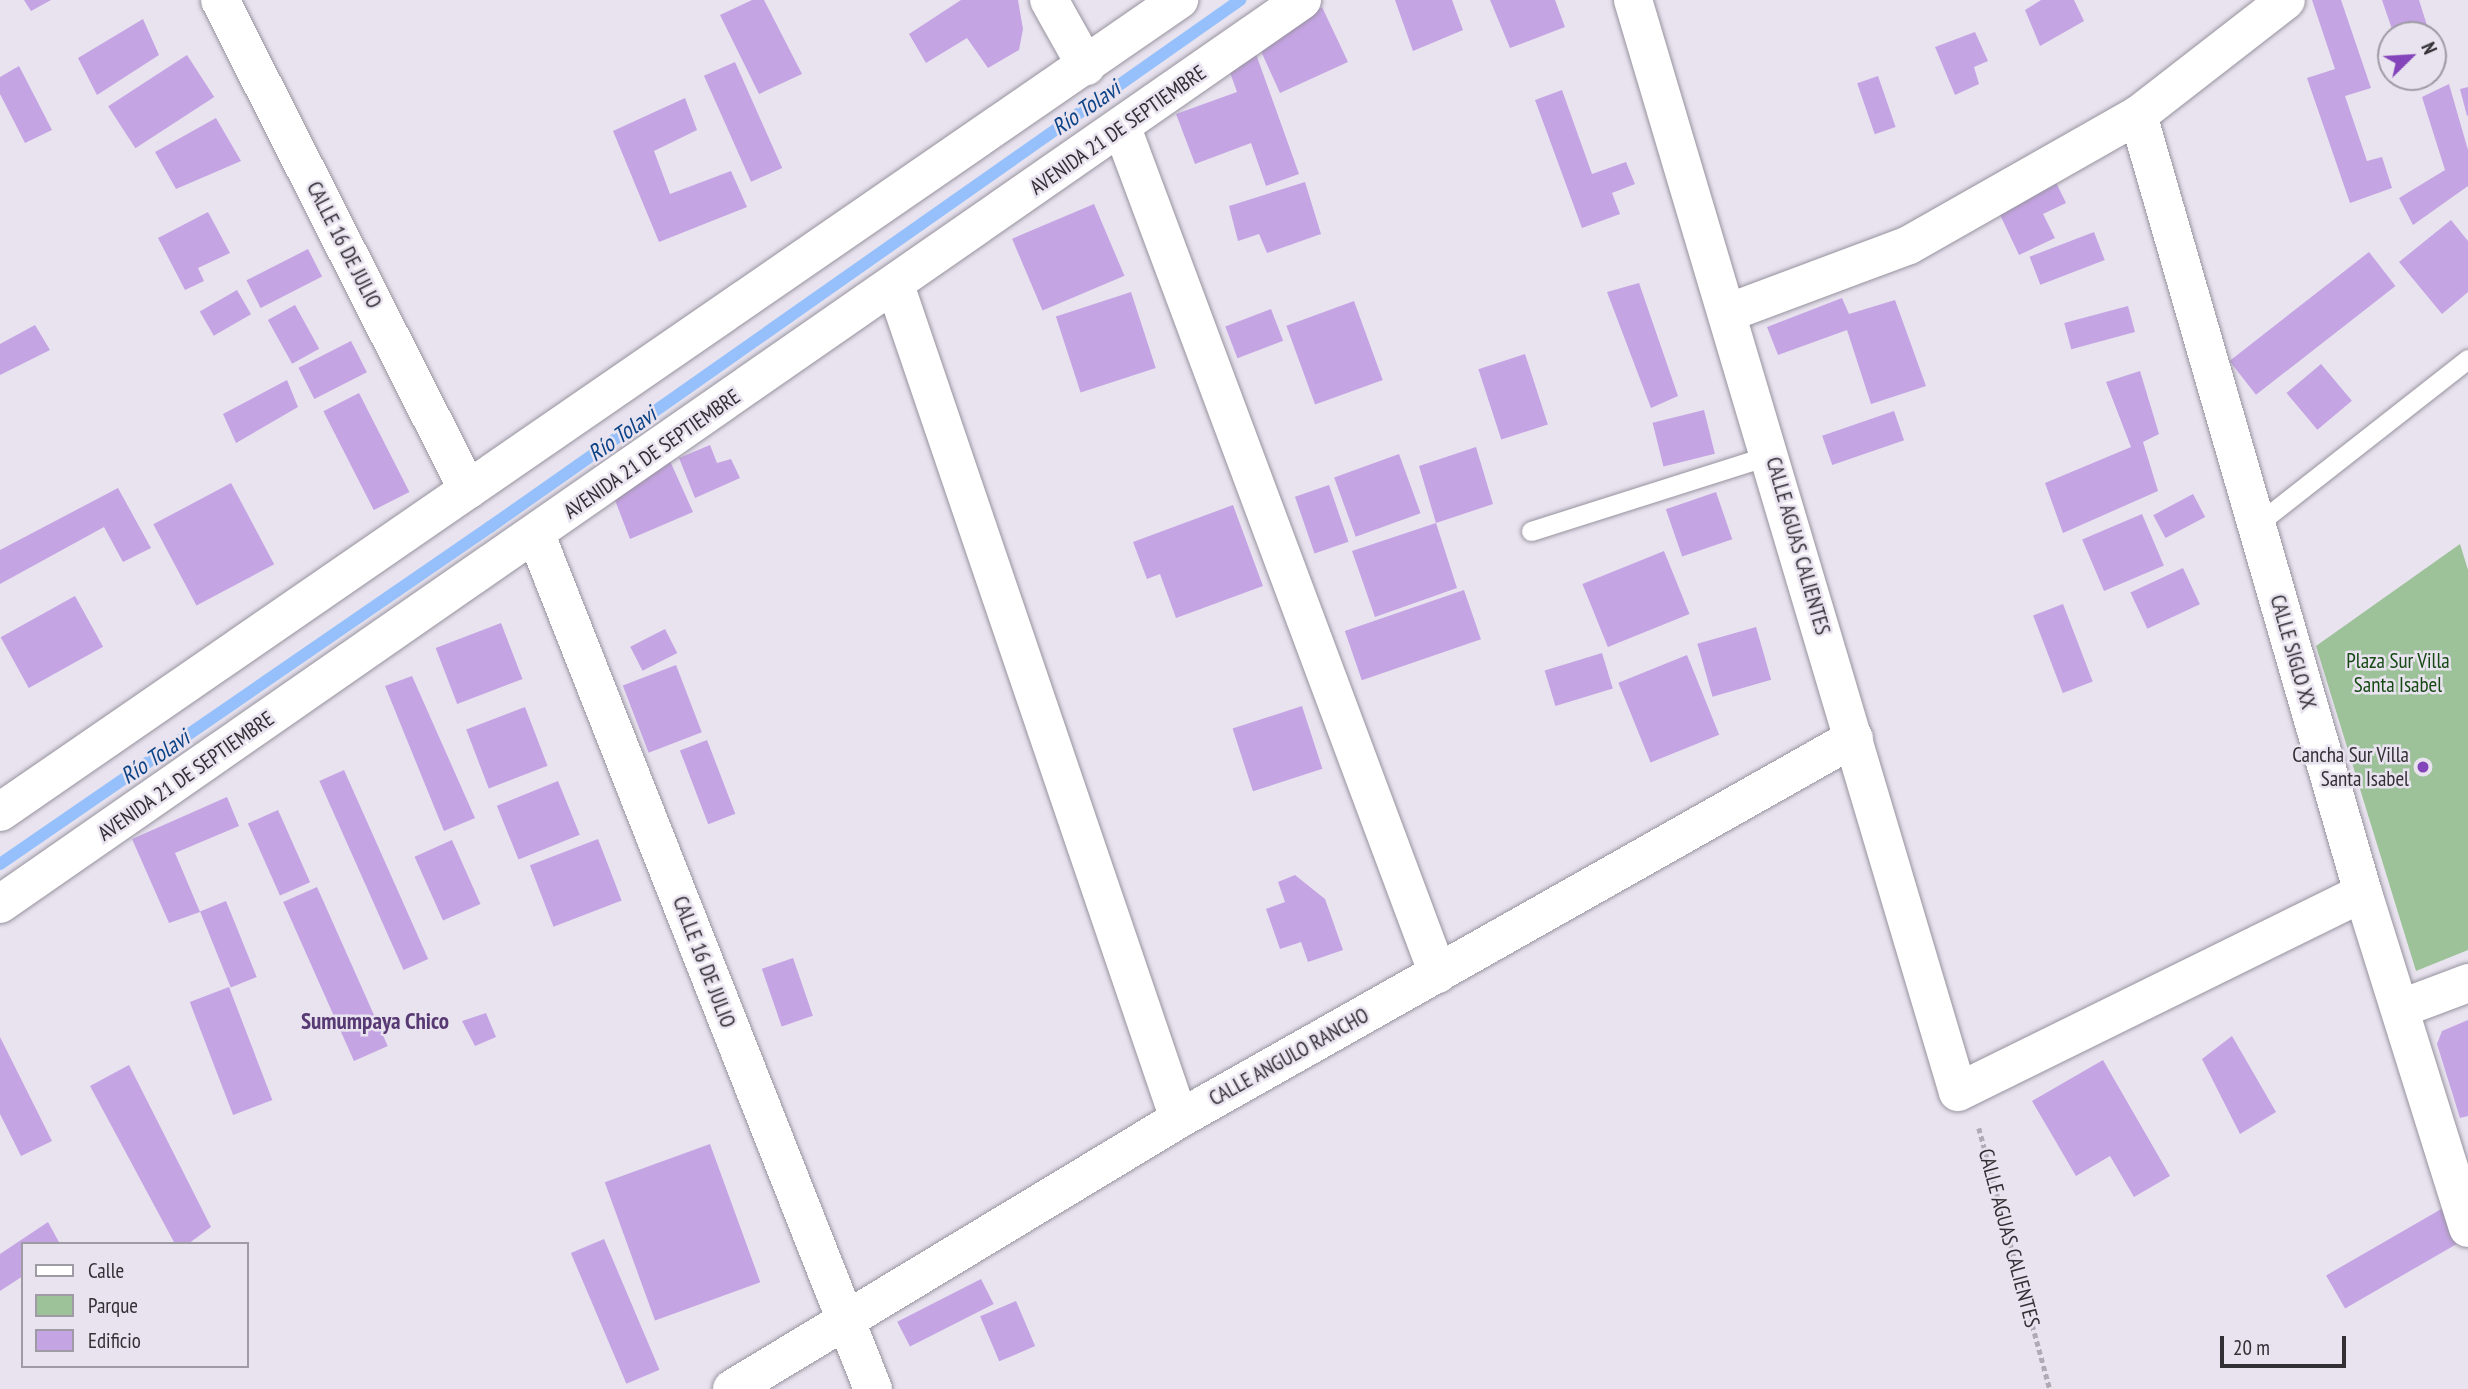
<!DOCTYPE html>
<html>
<head>
<meta charset="utf-8">
<style>
	body { margin:0 }
	#map { position:relative; width:2468px; height:1389px; overflow:hidden; background:#e8e3ef; font-family:"PT Sans Narrow",sans-serif }
	div>[style] { position:absolute }
	.green>* { inset:0; background:#9dc299 }
	.stream>* { height:12px; margin:-6px; padding:0 6px; transform-origin:6px; border-radius:6px; background:#95c0fb }
	.building>* { inset:0; background:#c5a4e4; transform-origin:0 0 }
	.path>* { height:4.5px; margin-top:-2.25px; transform-origin:0; background:repeating-linear-gradient(90deg,#afabb5 0 5px,transparent 0 8.5px) }
	.roads { filter:drop-shadow(0 0 2px #97939e) drop-shadow(0 0 2px #97939e) }
	.service>* { height:19px; margin:-9.5px; padding:0 9.5px; transform-origin:9.5px; border-radius:9.5px; background:#fff }
	.minor>* { height:38px; margin:-19px; padding:0 19px; transform-origin:19px; border-radius:19px; background:#fff }
	.tertiary>* { height:38px; margin:-19px; padding:0 19px; transform-origin:19px; border-radius:19px; background:#fff }
	.dots>* { width:19px; height:19px; translate:-50% -50%; box-sizing:border-box; border:4px solid #e8e3ef; border-radius:50% }
	span { translate:-50% -50%; white-space:nowrap; text-align:center; line-height:1.15; -webkit-text-stroke:5px #e8e3ef; paint-order:stroke }
	.street-label { font-size:21px; color:#323035 }
	.park-label { font-size:21px; color:#164913 }
	.poi-label { font-size:21px; color:#323035 }
	.right { translate:-100% -50%; text-align:right }
	.water-label { font-size:23px; color:#0c4387; font-style:italic }
	.neighbourhood-label { font-size:23px; color:#573973; font-weight:700 }
	.legend { position:absolute; left:21px; top:1242px; width:228px; height:126px; box-sizing:border-box; background:#e8e3ef; border:2px solid #9f9ba5; margin:0; padding:9px 12px; list-style:none; font-size:21px; color:#323035 }
	.legend li { display:flex; align-items:center; gap:14px; height:35px }
	.legend b { width:35px; border:2px solid #9f9ba5 }
	.north { position:absolute; left:2377px; top:21px; width:70px; height:70px; box-sizing:border-box; background:#e8e3ef; border:2px solid #9f9ba5; border-radius:50%; rotate:66deg; font-size:19px; font-weight:700; line-height:28px; text-align:center; color:#323035 }
	.north::after { content:''; display:block; margin:auto; width:24px; height:32px; background:#8545ba; clip-path:polygon(50% 0,100% 100%,50% 72%,0 100%) }
	.scale { position:absolute; left:2220px; top:1336px; width:126px; height:32px; box-sizing:border-box; border:4px solid #323035; border-top:0; padding-left:9px; font-size:21px; line-height:24px; white-space:nowrap; color:#323035; -webkit-text-stroke:5px #e8e3ef; paint-order:stroke }
</style>
</head>
<body>
<div id="map">
	<div class="green">
		<i style="clip-path:polygon(2460px 544px,2468px 570px,2468px 950px,2416px 971px,2316px 646px)"></i>
	</div>
	<div class="stream">
		<i style="left:0;top:864px;width:595px;rotate:-34.52deg"></i>
		<i style="left:490px;top:527px;width:917px;rotate:-35.09deg"></i>
	</div>
	<div class="building">
		<i style="clip-path:polygon(24px 0,51px 0,31px 11px)"></i>
		<i style="clip-path:polygon(752px 0,764px 0,802px 74px,759px 94px,720px 15px)"></i>
		<i style="clip-path:polygon(961px 0,1018px 0,1023px 29px,1019px 50px,988px 68px,967px 38px,926px 63px,909px 34px)"></i>
		<i style="clip-path:polygon(1395px 0,1452px 0,1463px 30px,1413px 51px)"></i>
		<i style="clip-path:polygon(1490px 0,1555px 0,1565px 27px,1510px 48px)"></i>
		<i style="clip-path:polygon(2041px 0,2074px 0,2084px 21px,2040px 46px,2025px 10px)"></i>
		<i style="clip-path:polygon(2312px 0,2341px 0,2371px 88px,2345px 96px,2367px 161px,2382px 157px,2392px 188px,2350px 203px,2307px 78px,2335px 69px)"></i>
		<i style="clip-path:polygon(2382px 0,2419px 0,2430px 35px,2394px 35px)"></i>
		<i style="clip-path:polygon(1322px 7px,1348px 62px,1280px 93px,1260px 49px)"></i>
		<i style="clip-path:polygon(143px 19px,159px 55px,97px 95px,78px 58px)"></i>
		<i style="clip-path:polygon(1975px 32px,1988px 61px,1974px 67px,1979px 84px,1955px 95px,1935px 47px)"></i>
		<i style="clip-path:polygon(2433px 47px,2441px 72px,2433px 74px)"></i>
		<i style="clip-path:polygon(1256px 54px,1299px 174px,1266px 186px,1251px 143px,1195px 164px,1176px 114px,1237px 92px,1227px 64px)"></i>
		<i style="left:187px;top:55px;width:50px;height:94px;rotate:57deg"></i>
		<i style="left:735px;top:62px;width:116px;height:34px;rotate:66deg"></i>
		<i style="clip-path:polygon(19px 66px,52px 130px,25px 143px,0 94px,0 77px)"></i>
		<i style="left:1878px;top:76px;width:54px;height:22px;rotate:71deg"></i>
		<i style="clip-path:polygon(2449px 84px,2468px 150px,2468px 186px,2413px 225px,2399px 198px,2445px 170px,2422px 97px)"></i>
		<i style="clip-path:polygon(2468px 87px,2468px 115px,2467px 116px,2460px 89px)"></i>
		<i style="clip-path:polygon(1562px 90px,1592px 174px,1626px 162px,1635px 184px,1612px 193px,1620px 214px,1582px 228px,1535px 100px)"></i>
		<i style="clip-path:polygon(685px 98px,697px 130px,654px 151px,670px 194px,731px 171px,747px 207px,659px 242px,613px 131px)"></i>
		<i style="clip-path:polygon(216px 118px,241px 161px,176px 189px,155px 152px)"></i>
		<i style="clip-path:polygon(2052px 174px,2066px 203px,2043px 214px,2055px 238px,2019px 255px,1994px 202px)"></i>
		<i style="clip-path:polygon(1305px 182px,1321px 234px,1267px 253px,1259px 234px,1238px 241px,1229px 206px)"></i>
		<i style="left:1094px;top:204px;width:78px;height:89px;rotate:67deg"></i>
		<i style="clip-path:polygon(208px 212px,230px 253px,198px 268px,204px 281px,185px 290px,158px 238px)"></i>
		<i style="clip-path:polygon(2451px 220px,2468px 241px,2468px 292px,2442px 314px,2399px 262px)"></i>
		<i style="left:2094px;top:232px;width:30px;height:69px;rotate:69deg"></i>
		<i style="left:308px;top:249px;width:31px;height:69px;rotate:63deg"></i>
		<i style="left:2369px;top:252px;width:43px;height:177px;rotate:52deg"></i>
		<i style="clip-path:polygon(1639px 283px,1678px 396px,1651px 408px,1607px 292px)"></i>
		<i style="left:237px;top:290px;width:28px;height:43px;rotate:60deg"></i>
		<i style="left:1131px;top:292px;width:80px;height:79px;rotate:72deg"></i>
		<i style="clip-path:polygon(1842px 298px,1849px 314px,1895px 300px,1926px 386px,1871px 404px,1847px 330px,1778px 355px,1767px 327px)"></i>
		<i style="left:1354px;top:301px;width:84px;height:72px;rotate:70deg"></i>
		<i style="left:295px;top:305px;width:50px;height:31px;rotate:61deg"></i>
		<i style="left:2128px;top:306px;width:27px;height:66px;rotate:75deg"></i>
		<i style="left:1271px;top:309px;width:34px;height:49px;rotate:69deg"></i>
		<i style="clip-path:polygon(35px 325px,50px 350px,0 375px,0 344px)"></i>
		<i style="left:351px;top:341px;width:35px;height:59px;rotate:63deg"></i>
		<i style="left:1525px;top:354px;width:74px;height:49px;rotate:72deg"></i>
		<i style="left:2321px;top:364px;width:48px;height:45px;rotate:50deg"></i>
		<i style="clip-path:polygon(2140px 371px,2159px 434px,2143px 442px,2158px 491px,2063px 533px,2045px 483px,2131px 447px,2106px 382px)"></i>
		<i style="clip-path:polygon(287px 380px,298px 407px,236px 443px,223px 414px)"></i>
		<i style="left:359px;top:393px;width:111px;height:40px;rotate:63deg"></i>
		<i style="left:1704px;top:410px;width:45px;height:53px;rotate:76deg"></i>
		<i style="left:1894px;top:411px;width:31px;height:76px;rotate:71deg"></i>
		<i style="clip-path:polygon(710px 445px,717px 463px,731px 459px,740px 478px,695px 498px,679px 458px)"></i>
		<i style="clip-path:polygon(1476px 447px,1493px 504px,1436px 523px,1457px 588px,1375px 617px,1352px 551px,1436px 523px,1419px 466px)"></i>
		<i style="left:1399px;top:454px;width:63px;height:69px;rotate:70deg"></i>
		<i style="clip-path:polygon(670px 461px,693px 512px,630px 539px,613px 495px)"></i>
		<i style="left:231px;top:483px;width:92px;height:88px;rotate:62deg"></i>
		<i style="left:1329px;top:485px;width:60px;height:36px;rotate:71deg"></i>
		<i style="clip-path:polygon(118px 488px,151px 548px,123px 562px,104px 527px,0 584px,0 550px)"></i>
		<i style="left:1716px;top:492px;width:50px;height:53px;rotate:71deg"></i>
		<i style="left:2193px;top:494px;width:26px;height:45px;rotate:62deg"></i>
		<i style="clip-path:polygon(1233px 505px,1263px 586px,1176px 618px,1160px 574px,1147px 579px,1133px 542px)"></i>
		<i style="left:2142px;top:514px;width:56px;height:65px;rotate:67deg"></i>
		<i style="left:1664px;top:551px;width:68px;height:88px;rotate:68deg"></i>
		<i style="left:2183px;top:568px;width:40px;height:58px;rotate:65deg"></i>
		<i style="left:1464px;top:590px;width:52px;height:126px;rotate:71deg"></i>
		<i style="left:75px;top:596px;width:58px;height:85px;rotate:61deg"></i>
		<i style="left:2063px;top:604px;width:83px;height:32px;rotate:69deg"></i>
		<i style="left:501px;top:623px;width:60px;height:70px;rotate:69deg"></i>
		<i style="left:1756px;top:627px;width:55px;height:61px;rotate:74deg"></i>
		<i style="left:665px;top:629px;width:27px;height:39px;rotate:63deg"></i>
		<i style="left:1602px;top:653px;width:37px;height:60px;rotate:73deg"></i>
		<i style="left:1687px;top:655px;width:86px;height:74px;rotate:68deg"></i>
		<i style="left:676px;top:665px;width:72px;height:57px;rotate:69deg"></i>
		<i style="clip-path:polygon(412px 676px,475px 818px,444px 831px,385px 686px)"></i>
		<i style="left:1302px;top:706px;width:66px;height:73px;rotate:72deg"></i>
		<i style="left:525px;top:707px;width:63px;height:63px;rotate:69deg"></i>
		<i style="left:707px;top:740px;width:79px;height:29px;rotate:69deg"></i>
		<i style="left:344px;top:770px;width:207px;height:27px;rotate:66deg"></i>
		<i style="left:558px;top:781px;width:58px;height:66px;rotate:68deg"></i>
		<i style="clip-path:polygon(227px 797px,239px 826px,175px 853px,200px 912px,169px 923px,132px 839px)"></i>
		<i style="left:278px;top:810px;width:79px;height:33px;rotate:66deg"></i>
		<i style="left:598px;top:839px;width:66px;height:73px;rotate:69deg"></i>
		<i style="left:452px;top:840px;width:70px;height:41px;rotate:66deg"></i>
		<i style="clip-path:polygon(1295px 875px,1325px 899px,1343px 950px,1308px 962px,1301px 942px,1280px 949px,1266px 909px,1285px 902px,1278px 882px)"></i>
		<i style="left:317px;top:887px;width:174px;height:37px;rotate:66deg"></i>
		<i style="left:226px;top:901px;width:82px;height:28px;rotate:68deg"></i>
		<i style="left:793px;top:958px;width:61px;height:33px;rotate:71deg"></i>
		<i style="left:229px;top:987px;width:121px;height:42px;rotate:69deg"></i>
		<i style="clip-path:polygon(486px 1013px,496px 1037px,475px 1046px,462px 1021px)"></i>
		<i style="clip-path:polygon(2468px 1020px,2468px 1116px,2460px 1118px,2437px 1044px,2442px 1031px)"></i>
		<i style="clip-path:polygon(2232px 1036px,2276px 1112px,2240px 1134px,2202px 1059px)"></i>
		<i style="clip-path:polygon(0 1037px,52px 1141px,21px 1156px,0 1114px)"></i>
		<i style="clip-path:polygon(2103px 1060px,2170px 1176px,2134px 1197px,2110px 1156px,2076px 1176px,2032px 1101px)"></i>
		<i style="clip-path:polygon(129px 1065px,211px 1227px,188px 1244px,175px 1244px,90px 1086px)"></i>
		<i style="left:710px;top:1144px;width:147px;height:112px;rotate:70deg"></i>
		<i style="left:2443px;top:1208px;width:38px;height:135px;rotate:60deg"></i>
		<i style="clip-path:polygon(48px 1222px,60px 1244px,23px 1244px,23px 1276px,0 1291px,0 1254px)"></i>
		<i style="left:604px;top:1239px;width:142px;height:36px;rotate:67deg"></i>
		<i style="left:981px;top:1279px;width:28px;height:94px;rotate:63deg"></i>
		<i style="left:1016px;top:1301px;width:49px;height:39px;rotate:67deg"></i>
	</div>
	<div class="path">
		<i style="left:1979px;top:1128px;width:270px;rotate:74.8deg"></i>
	</div>
	<div class="roads">
		<div class="service">
			<i style="left:2256px;top:525px;width:269px;rotate:-38.1deg"></i>
			<i style="left:1531px;top:531px;width:252px;rotate:-17.6deg"></i>
		</div>
		<div class="minor">
			<i style="left:220px;top:0;width:549px;rotate:63.16deg"></i>
			<i style="left:1049px;top:0;width:76px;rotate:60.7deg"></i>
			<i style="left:1633px;top:0;width:1139px;rotate:73.43deg"></i>
			<i style="left:1958px;top:1092px;width:451px;rotate:-26.2deg"></i>
			<i style="left:2138px;top:115px;width:810px;rotate:73.87deg"></i>
			<i style="left:2363px;top:893px;width:351px;rotate:72.6deg"></i>
			<i style="left:1122px;top:128px;width:903px;rotate:69.52deg"></i>
			<i style="left:895px;top:285px;width:881px;rotate:71.19deg"></i>
			<i style="left:1730px;top:312px;width:191px;rotate:-20.5deg"></i>
			<i style="left:1909px;top:245px;width:263px;rotate:-29.6deg"></i>
			<i style="left:2138px;top:115px;width:187px;rotate:-37.8deg"></i>
			<i style="left:536px;top:535px;width:918px;rotate:68.47deg"></i>
			<i style="left:2402px;top:1008px;width:71px;rotate:-20.7deg"></i>
			<i style="left:732px;top:1389px;width:522px;rotate:-31.13deg"></i>
			<i style="left:1179px;top:1119px;width:775px;rotate:-29.44deg"></i>
		</div>
		<div class="tertiary">
			<i style="left:0;top:812px;width:1432px;rotate:-34.56deg"></i>
			<i style="left:0;top:904px;width:1585px;rotate:-34.77deg"></i>
		</div>
	</div>
	<div class="dots">
		<i style="left:2423px;top:767px;background:#8545ba"></i>
	</div>
	<div class="street-label">
		<span style="left:1118px;top:130px;rotate:-35deg">AVENIDA 21 DE SEPTIEMBRE</span>
		<span style="left:344px;top:245px;rotate:63deg">CALLE 16 DE JULIO</span>
		<span style="left:652px;top:454px;rotate:-35deg">AVENIDA 21 DE SEPTIEMBRE</span>
		<span style="left:1798px;top:546px;rotate:74deg">CALLE AGUAS CALIENTES</span>
		<span style="left:2293px;top:652px;rotate:74deg">CALLE SIGLO XX</span>
		<span style="left:186px;top:776px;rotate:-35deg">AVENIDA 21 DE SEPTIEMBRE</span>
		<span style="left:704px;top:962px;rotate:69deg">CALLE 16 DE JULIO</span>
		<span style="left:1289px;top:1057px;rotate:-29deg">CALLE ANGULO RANCHO</span>
		<span style="left:2009px;top:1238px;rotate:75deg">CALLE AGUAS CALIENTES</span>
	</div>
	<div class="park-label">
		<span style="left:2398px;top:673px">Plaza Sur Villa<br>Santa Isabel</span>
	</div>
	<div class="poi-label">
		<span class="right" style="left:2409px;top:767px">Cancha Sur Villa<br>Santa Isabel</span>
	</div>
	<div class="water-label">
		<span style="left:1086px;top:108px;rotate:-35deg">Río Tolavi</span>
		<span style="left:622px;top:434px;rotate:-35deg">Río Tolavi</span>
		<span style="left:155px;top:757px;rotate:-34deg">Río Tolavi</span>
	</div>
	<div class="neighbourhood-label">
		<span style="left:375px;top:1021px">Sumumpaya Chico</span>
	</div>
	<ul class="legend">
	<li><b style="height:9px;background:#fff"></b>Calle</li>
	<li><b style="height:19px;background:#9dc299"></b>Parque</li>
	<li><b style="height:19px;background:#c5a4e4"></b>Edificio</li>
	</ul>
	<div class="north">N</div>
	<div class="scale">20 m</div>
</div>
</body>
</html>
